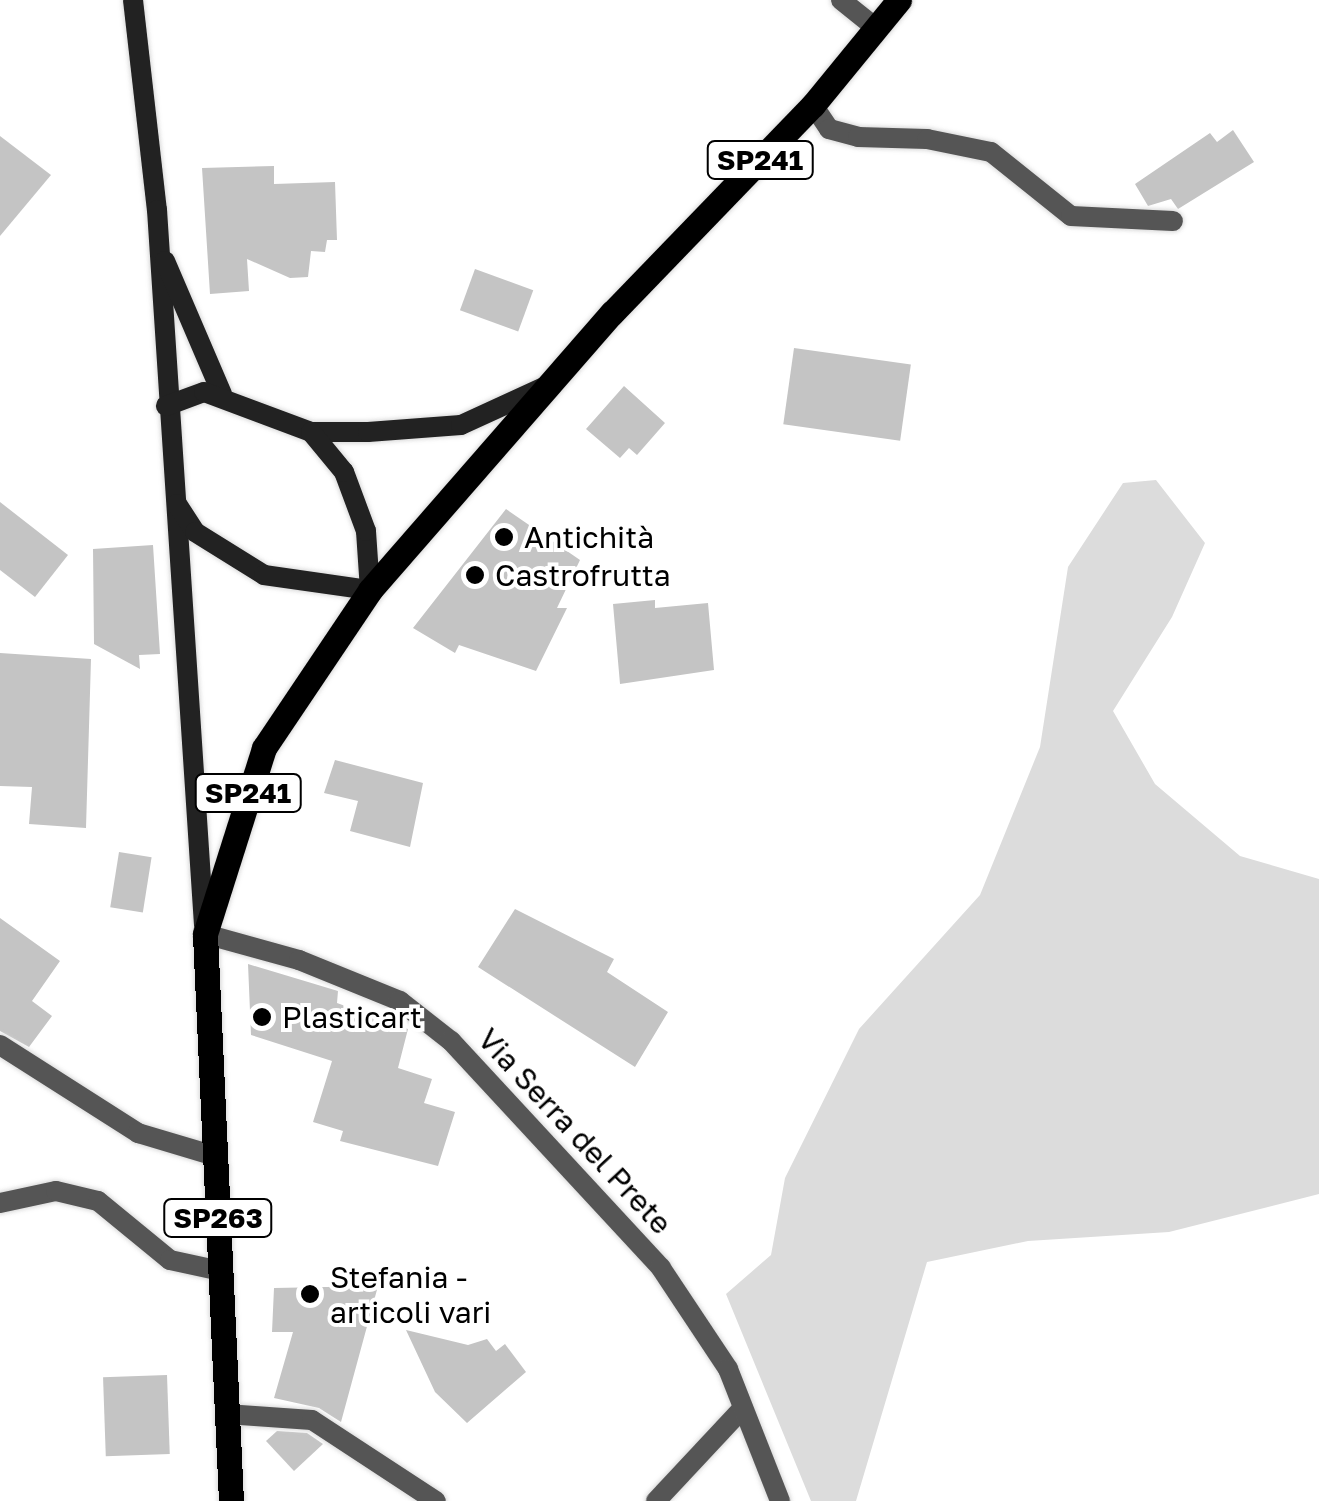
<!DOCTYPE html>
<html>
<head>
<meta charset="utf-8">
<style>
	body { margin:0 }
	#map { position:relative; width:1319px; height:1501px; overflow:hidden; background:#fff; font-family:"Golos Text",sans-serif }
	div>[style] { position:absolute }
	.green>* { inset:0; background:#dcdcdc }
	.building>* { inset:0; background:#c4c4c4; transform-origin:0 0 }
	.roads { filter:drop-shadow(0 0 2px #dbdbdb) drop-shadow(0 0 2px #dbdbdb) }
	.lane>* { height:20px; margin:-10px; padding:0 10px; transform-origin:10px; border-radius:10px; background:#555 }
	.street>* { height:20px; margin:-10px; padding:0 10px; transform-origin:10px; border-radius:10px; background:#555 }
	.secondary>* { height:20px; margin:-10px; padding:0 10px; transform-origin:10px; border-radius:10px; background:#222 }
	.primary>* { height:25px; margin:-12.5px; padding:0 12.5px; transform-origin:12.5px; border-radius:12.5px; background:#000 }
	.dots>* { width:28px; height:28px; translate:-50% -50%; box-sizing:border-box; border:5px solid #fff; border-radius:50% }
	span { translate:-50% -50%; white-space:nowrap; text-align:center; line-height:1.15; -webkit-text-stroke:8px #fff; paint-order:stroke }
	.shield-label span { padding:2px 8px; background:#fff; border:2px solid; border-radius:8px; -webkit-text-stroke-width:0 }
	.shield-label { font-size:28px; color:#000; font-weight:700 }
	.poi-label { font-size:30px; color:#000 }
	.left { translate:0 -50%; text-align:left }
	.street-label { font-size:30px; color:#000 }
</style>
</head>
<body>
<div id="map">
	<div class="green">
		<i style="clip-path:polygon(1156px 480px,1205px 543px,1172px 617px,1113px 711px,1155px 784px,1240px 856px,1319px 879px,1319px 1194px,1169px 1232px,1028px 1241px,927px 1262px,856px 1501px,811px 1501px,726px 1294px,771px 1255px,785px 1178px,859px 1029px,980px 895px,1040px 747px,1068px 567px,1123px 483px)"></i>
	</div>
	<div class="building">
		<i style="clip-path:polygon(1233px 130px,1254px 162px,1178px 209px,1171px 199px,1148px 206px,1135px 184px,1210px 133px,1217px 142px)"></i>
		<i style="clip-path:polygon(0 136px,51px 175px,0 236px)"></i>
		<i style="clip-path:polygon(274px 166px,274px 184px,335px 182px,337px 240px,327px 240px,325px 252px,311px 251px,308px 277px,290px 278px,247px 259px,249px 291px,210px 294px,202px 168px)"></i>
		<i style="left:475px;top:269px;width:62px;height:44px;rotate:20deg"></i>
		<i style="left:794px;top:348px;width:118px;height:77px;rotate:8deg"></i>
		<i style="clip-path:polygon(624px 386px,665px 423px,637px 455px,629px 448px,620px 458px,586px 429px)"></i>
		<i style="clip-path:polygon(0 502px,68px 555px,35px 597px,0 570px)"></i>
		<i style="clip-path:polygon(506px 509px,580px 560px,557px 608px,567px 608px,536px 671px,459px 645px,455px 653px,413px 628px)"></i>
		<i style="clip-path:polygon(153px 545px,160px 654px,139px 655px,140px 669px,94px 644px,93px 549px)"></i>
		<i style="clip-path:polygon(655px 600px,655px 608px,708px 603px,714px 670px,620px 684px,613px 604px)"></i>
		<i style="clip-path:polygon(0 653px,91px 659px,86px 828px,29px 824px,32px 787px,0 786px)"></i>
		<i style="clip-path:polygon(335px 760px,423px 783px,410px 847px,350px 831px,358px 801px,324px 793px)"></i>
		<i style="left:119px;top:852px;width:33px;height:56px;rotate:9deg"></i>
		<i style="clip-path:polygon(515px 909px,614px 959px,607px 972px,668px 1012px,635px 1067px,478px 967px)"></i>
		<i style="clip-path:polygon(0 918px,60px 961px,32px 1001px,52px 1016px,29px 1047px,0 1031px)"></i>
		<i style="clip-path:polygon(248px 964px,338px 991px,337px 1003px,408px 1029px,398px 1068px,432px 1079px,424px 1103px,455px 1112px,438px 1166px,340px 1141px,343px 1131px,313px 1122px,332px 1061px,251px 1035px)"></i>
		<i style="clip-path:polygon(378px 1286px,341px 1422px,319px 1408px,274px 1398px,293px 1332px,272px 1332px,274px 1288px)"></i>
		<i style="clip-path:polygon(406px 1330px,468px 1345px,487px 1339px,496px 1351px,505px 1344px,526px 1372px,467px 1423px,435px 1392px)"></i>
		<i style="left:167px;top:1375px;width:79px;height:64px;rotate:88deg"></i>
		<i style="clip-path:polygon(277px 1431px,307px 1433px,323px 1444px,294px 1471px,266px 1441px)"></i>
	</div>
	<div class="roads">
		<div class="lane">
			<i style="left:841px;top:0;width:45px;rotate:38.7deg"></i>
			<i style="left:813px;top:105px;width:29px;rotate:56deg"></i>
			<i style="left:829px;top:129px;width:30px;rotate:15deg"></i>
			<i style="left:858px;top:137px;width:69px;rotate:1.7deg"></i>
			<i style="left:927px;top:139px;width:65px;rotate:11.5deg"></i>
			<i style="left:991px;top:152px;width:102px;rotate:38.7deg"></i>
			<i style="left:1071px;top:216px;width:102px;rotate:2.8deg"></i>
			<i style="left:226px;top:1414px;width:86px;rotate:4deg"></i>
			<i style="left:312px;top:1420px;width:148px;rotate:33.2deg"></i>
			<i style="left:656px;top:1501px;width:126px;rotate:-46.9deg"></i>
		</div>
		<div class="street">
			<i style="left:205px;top:934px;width:98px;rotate:15.5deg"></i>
			<i style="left:299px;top:960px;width:109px;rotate:22.1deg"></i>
			<i style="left:400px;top:1001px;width:65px;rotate:38.1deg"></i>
			<i style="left:451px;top:1041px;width:309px;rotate:47.2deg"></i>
			<i style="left:661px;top:1268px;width:121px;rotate:56.4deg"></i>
			<i style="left:728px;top:1369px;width:142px;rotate:68.5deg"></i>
			<i style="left:0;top:1045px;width:164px;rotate:32.5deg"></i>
			<i style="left:138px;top:1133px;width:80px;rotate:16.6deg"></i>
			<i style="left:0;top:1203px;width:57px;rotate:-12.1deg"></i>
			<i style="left:56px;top:1191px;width:43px;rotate:13.4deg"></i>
			<i style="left:98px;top:1201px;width:93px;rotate:39.3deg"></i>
			<i style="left:170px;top:1260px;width:52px;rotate:12.2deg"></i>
		</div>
		<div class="secondary">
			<i style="left:133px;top:0;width:211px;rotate:83.5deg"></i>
			<i style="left:157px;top:210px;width:717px;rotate:86.24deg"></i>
			<i style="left:165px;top:261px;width:145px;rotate:66.8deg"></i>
			<i style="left:166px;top:406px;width:40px;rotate:-20.2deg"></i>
			<i style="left:204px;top:392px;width:114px;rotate:20.5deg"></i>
			<i style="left:311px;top:432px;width:57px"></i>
			<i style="left:368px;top:432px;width:93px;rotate:-4.3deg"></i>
			<i style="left:461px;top:425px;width:91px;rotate:-24.6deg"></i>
			<i style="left:177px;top:504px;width:33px;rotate:57deg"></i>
			<i style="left:195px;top:532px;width:81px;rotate:31.9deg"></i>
			<i style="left:264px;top:575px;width:107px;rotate:8.1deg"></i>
			<i style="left:370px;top:590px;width:59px;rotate:-93.9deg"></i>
			<i style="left:366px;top:531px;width:63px;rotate:-110.4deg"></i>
			<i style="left:344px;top:472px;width:52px;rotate:-129.5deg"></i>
		</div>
		<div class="primary">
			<i style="left:231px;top:1501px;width:568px;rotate:-92.63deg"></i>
			<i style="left:205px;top:934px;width:195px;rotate:-72.4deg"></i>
			<i style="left:264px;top:748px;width:190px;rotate:-56.1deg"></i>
			<i style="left:370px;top:590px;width:368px;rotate:-48.9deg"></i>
			<i style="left:612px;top:313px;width:289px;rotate:-46deg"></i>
			<i style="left:813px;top:105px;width:136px;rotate:-50.7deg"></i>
		</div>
	</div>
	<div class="dots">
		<i style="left:504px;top:537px;background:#000"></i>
		<i style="left:475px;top:575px;background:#000"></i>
		<i style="left:262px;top:1017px;background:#000"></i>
		<i style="left:310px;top:1294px;background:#000"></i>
	</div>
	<div class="shield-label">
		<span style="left:760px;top:160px">SP241</span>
		<span style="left:248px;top:793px">SP241</span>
		<span style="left:218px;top:1218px">SP263</span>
	</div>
	<div class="poi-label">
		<span class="left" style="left:524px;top:537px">Antichità</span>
		<span class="left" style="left:495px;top:575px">Castrofrutta</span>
		<span class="left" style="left:282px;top:1017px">Plasticart</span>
		<span class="left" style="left:330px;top:1294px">Stefania -<br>articoli vari</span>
	</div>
	<div class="street-label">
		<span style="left:575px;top:1131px;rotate:47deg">Via Serra del Prete</span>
	</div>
</div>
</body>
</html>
